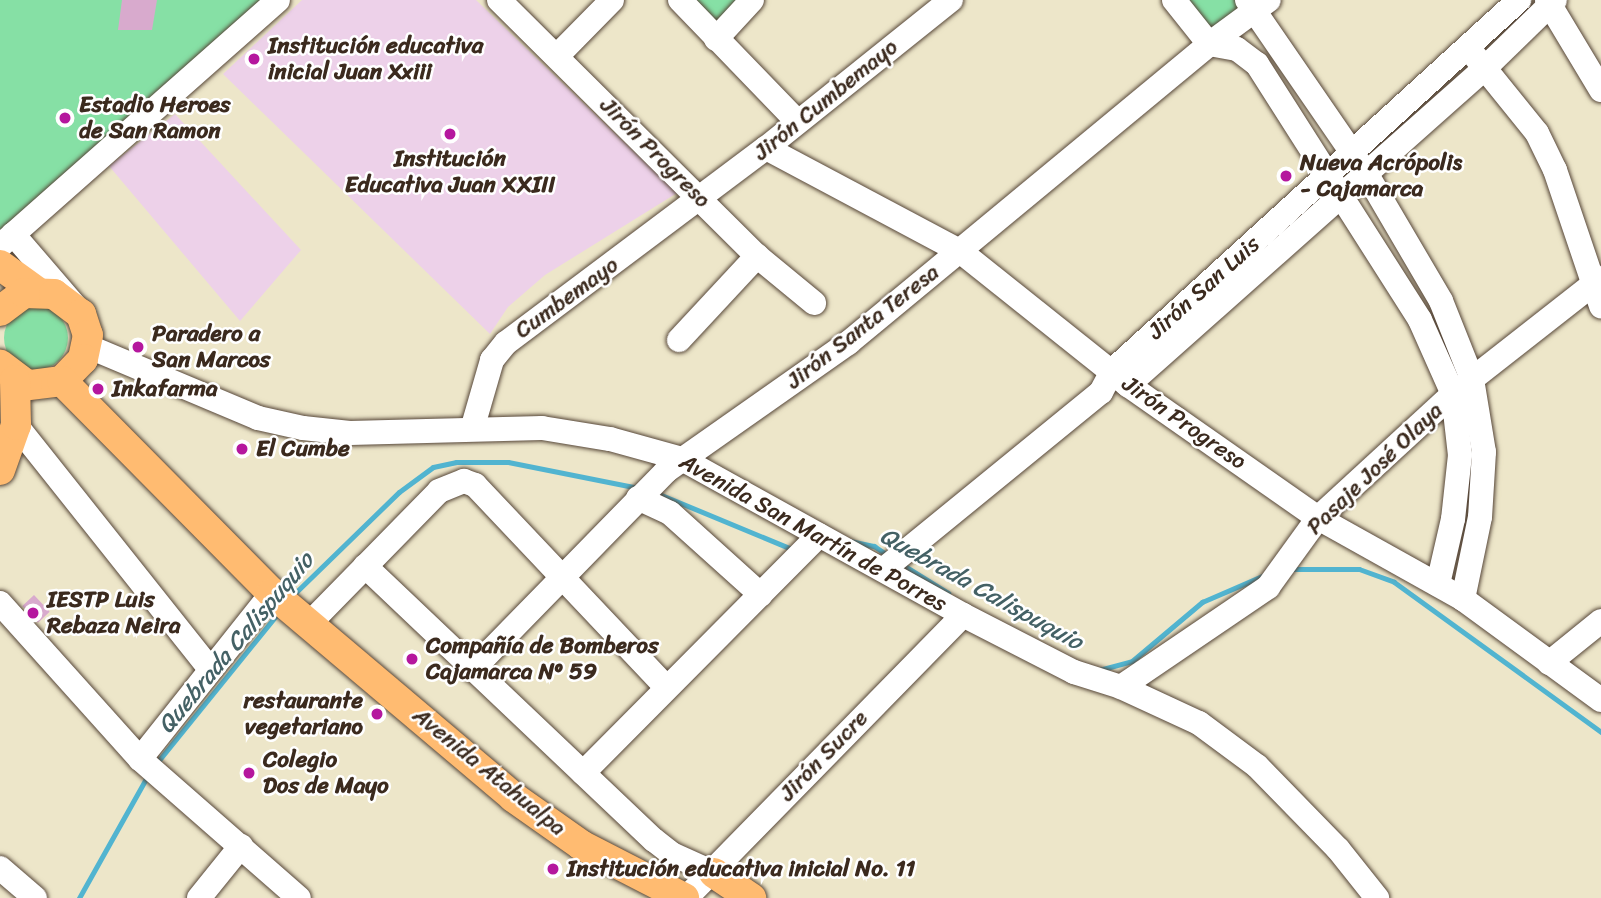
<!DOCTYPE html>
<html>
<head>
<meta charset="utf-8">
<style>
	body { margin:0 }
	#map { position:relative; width:1601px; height:898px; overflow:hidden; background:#ede6c9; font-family:Sriracha,sans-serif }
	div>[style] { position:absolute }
	.built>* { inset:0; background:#edd1e9 }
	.green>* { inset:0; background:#86e0a5 }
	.round { border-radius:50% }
	.stream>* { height:5px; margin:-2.5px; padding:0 2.5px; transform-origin:2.5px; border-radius:2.5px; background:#51b4d0 }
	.building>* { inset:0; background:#d8aacd; transform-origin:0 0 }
	.roads { filter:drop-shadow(0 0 2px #564638) drop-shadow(0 0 2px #564638) }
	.minor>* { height:24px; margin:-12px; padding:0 12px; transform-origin:12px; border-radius:12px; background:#fff }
	.major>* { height:30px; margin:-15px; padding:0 15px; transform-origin:15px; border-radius:15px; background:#ffbb71 }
	.dots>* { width:19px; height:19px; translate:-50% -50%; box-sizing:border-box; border:4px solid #fff; border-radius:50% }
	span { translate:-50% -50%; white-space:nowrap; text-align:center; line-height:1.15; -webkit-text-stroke:5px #fff; paint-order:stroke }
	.poi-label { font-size:23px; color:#3b2a1e; font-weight:700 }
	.left { translate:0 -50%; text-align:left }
	.right { translate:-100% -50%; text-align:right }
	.street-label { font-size:23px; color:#3b2a1e }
	.water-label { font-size:24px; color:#446165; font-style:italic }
</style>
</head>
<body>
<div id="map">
	<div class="built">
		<i style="clip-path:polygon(302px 0,476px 0,677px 193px,545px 275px,508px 307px,490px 334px,223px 74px)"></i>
		<i style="clip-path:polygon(175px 114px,301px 250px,240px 321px,109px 166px)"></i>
	</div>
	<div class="green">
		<i style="clip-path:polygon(0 0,260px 0,0 236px)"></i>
		<i style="clip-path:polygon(696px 0,742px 0,719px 25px)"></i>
		<i style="clip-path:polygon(1175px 0,1244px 0,1249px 6px,1202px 36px)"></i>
		<i class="round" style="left:4px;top:306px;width:64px;height:64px"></i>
	</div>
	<div class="stream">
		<i style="left:654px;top:492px;width:146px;rotate:22.5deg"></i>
		<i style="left:850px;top:541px;width:25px;rotate:12deg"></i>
		<i style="left:874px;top:546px;width:18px;rotate:34deg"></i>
		<i style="left:900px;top:563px;width:57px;rotate:32deg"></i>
		<i style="left:1290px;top:569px;width:69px"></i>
		<i style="left:1359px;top:569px;width:37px;rotate:20deg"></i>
		<i style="left:1394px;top:582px;width:256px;rotate:35.9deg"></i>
		<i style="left:292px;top:596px;width:149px;rotate:-44.2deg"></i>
		<i style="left:399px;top:492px;width:42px;rotate:-36.3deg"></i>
		<i style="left:433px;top:467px;width:24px;rotate:-12deg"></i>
		<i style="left:456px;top:462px;width:52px"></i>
		<i style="left:508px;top:462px;width:133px;rotate:11.3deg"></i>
		<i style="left:1099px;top:670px;width:34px;rotate:-15deg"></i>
		<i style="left:1132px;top:661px;width:92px;rotate:-40.1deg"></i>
		<i style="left:1202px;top:602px;width:71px;rotate:-23.3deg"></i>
		<i style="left:155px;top:765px;width:197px;rotate:-51deg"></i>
		<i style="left:79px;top:898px;width:141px;rotate:-60.7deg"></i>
	</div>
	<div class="building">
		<i style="clip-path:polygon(122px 0,157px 0,152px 30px,118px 30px)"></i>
		<i style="left:34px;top:595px;width:23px;height:16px;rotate:47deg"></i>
	</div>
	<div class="roads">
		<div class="minor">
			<i style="left:499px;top:0;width:363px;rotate:44.8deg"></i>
			<i style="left:757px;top:256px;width:74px;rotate:39.5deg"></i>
			<i style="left:680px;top:0;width:168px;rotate:46deg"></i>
			<i style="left:1174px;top:0;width:56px;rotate:51.5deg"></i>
			<i style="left:1209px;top:44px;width:28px;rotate:10deg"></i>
			<i style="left:1237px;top:49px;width:25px;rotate:37deg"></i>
			<i style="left:1257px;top:64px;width:303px;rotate:57.5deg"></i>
			<i style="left:1420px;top:320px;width:81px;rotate:66deg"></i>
			<i style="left:1453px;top:394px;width:61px;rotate:83.5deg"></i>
			<i style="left:1460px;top:455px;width:64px;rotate:96.2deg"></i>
			<i style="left:1453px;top:519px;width:67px;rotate:103deg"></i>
			<i style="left:1247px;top:0;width:210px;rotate:55.5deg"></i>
			<i style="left:1366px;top:173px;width:148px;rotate:59.6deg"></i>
			<i style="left:1441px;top:301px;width:84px;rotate:68.3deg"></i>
			<i style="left:1472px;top:379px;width:74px;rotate:80.7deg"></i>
			<i style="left:1484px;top:452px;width:65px;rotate:93.5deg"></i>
			<i style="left:1480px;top:517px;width:84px;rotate:101.7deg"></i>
			<i style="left:1547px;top:0;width:105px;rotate:59deg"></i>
			<i style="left:716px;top:39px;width:53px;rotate:-47.3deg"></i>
			<i style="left:558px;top:55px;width:77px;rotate:-45.5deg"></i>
			<i style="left:1474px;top:55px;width:100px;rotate:51.1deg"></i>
			<i style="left:1537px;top:133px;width:41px;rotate:64.1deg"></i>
			<i style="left:1555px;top:170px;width:144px;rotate:71.3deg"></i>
			<i style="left:766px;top:148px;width:220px;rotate:28deg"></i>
			<i style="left:960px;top:251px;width:215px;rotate:38.6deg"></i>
			<i style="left:1128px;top:385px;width:232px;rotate:35deg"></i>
			<i style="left:1318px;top:518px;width:166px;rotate:29.2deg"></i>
			<i style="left:1463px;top:599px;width:171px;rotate:36.2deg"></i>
			<i style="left:13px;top:234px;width:94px;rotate:49.3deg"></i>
			<i style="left:0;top:246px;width:371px;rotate:-41.5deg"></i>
			<i style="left:679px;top:340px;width:115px;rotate:-47.1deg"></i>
			<i style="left:87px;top:346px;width:186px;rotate:22.8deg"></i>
			<i style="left:258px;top:418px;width:46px;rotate:12.5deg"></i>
			<i style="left:303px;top:428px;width:47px;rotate:6.1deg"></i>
			<i style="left:350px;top:433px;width:192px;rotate:-1.5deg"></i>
			<i style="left:542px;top:428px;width:69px;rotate:9.2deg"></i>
			<i style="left:610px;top:439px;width:75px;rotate:15.5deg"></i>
			<i style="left:682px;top:459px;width:321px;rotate:29deg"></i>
			<i style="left:963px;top:615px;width:125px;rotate:27.2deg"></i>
			<i style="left:1074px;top:672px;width:49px;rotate:17.7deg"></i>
			<i style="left:1121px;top:687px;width:86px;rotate:24.8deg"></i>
			<i style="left:1199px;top:723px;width:72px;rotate:36.6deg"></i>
			<i style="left:1257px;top:766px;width:116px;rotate:45.7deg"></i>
			<i style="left:1338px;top:849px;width:63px;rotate:51.5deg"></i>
			<i style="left:1128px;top:385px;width:479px;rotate:-41.6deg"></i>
			<i style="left:1486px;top:67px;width:96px;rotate:-44.2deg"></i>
			<i style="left:16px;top:425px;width:312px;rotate:51.5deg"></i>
			<i style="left:473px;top:426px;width:69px;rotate:-73.9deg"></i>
			<i style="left:492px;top:360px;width:22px;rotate:-51deg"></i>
			<i style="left:506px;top:343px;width:325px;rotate:-36.9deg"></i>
			<i style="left:766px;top:148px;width:237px;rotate:-38.7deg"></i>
			<i style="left:638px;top:498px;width:35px;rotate:25deg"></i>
			<i style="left:670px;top:513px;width:122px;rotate:42deg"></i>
			<i style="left:365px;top:566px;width:398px;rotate:43.5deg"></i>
			<i style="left:654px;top:840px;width:23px;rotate:38deg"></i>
			<i style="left:672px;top:854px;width:46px;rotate:24.3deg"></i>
			<i style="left:884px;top:569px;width:280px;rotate:-39.2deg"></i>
			<i style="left:1101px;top:392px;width:24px;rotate:-62deg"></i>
			<i style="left:1112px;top:371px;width:551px;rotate:-42.35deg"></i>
			<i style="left:0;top:603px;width:210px;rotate:48.1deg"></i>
			<i style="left:140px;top:759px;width:211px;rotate:41.2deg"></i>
			<i style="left:308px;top:625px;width:187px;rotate:-45.6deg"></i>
			<i style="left:439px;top:491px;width:27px;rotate:-22deg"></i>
			<i style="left:464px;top:481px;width:12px;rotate:20deg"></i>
			<i style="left:475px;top:485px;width:279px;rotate:46.6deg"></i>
			<i style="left:1549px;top:663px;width:67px;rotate:-38.9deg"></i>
			<i style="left:472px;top:670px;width:278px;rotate:-45.7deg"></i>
			<i style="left:666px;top:471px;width:223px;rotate:-35.1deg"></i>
			<i style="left:848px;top:343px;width:469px;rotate:-39.6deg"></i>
			<i style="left:1209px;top:44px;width:74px;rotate:-36.3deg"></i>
			<i style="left:1121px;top:687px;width:178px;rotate:-34.2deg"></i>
			<i style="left:1268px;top:587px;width:85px;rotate:-54.1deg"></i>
			<i style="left:1318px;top:518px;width:183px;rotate:-42.6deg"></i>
			<i style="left:1453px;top:394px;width:188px;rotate:-38.1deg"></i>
			<i style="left:140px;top:759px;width:212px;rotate:-51.5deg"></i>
			<i style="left:583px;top:773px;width:335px;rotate:-45.2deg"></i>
			<i style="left:0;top:868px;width:46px;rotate:40.6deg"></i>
			<i style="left:199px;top:898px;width:67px;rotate:-51.1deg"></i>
			<i style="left:686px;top:898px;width:396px;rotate:-45.6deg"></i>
		</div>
		<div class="major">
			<i style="left:0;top:265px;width:44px;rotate:35.8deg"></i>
			<i style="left:0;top:311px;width:30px;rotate:-37deg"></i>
			<i style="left:24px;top:293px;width:30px;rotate:2deg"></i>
			<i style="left:54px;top:294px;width:34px;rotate:37deg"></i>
			<i style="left:81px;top:314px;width:22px;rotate:72deg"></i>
			<i style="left:88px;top:335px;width:25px;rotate:102deg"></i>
			<i style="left:83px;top:359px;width:30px;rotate:134deg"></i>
			<i style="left:62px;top:381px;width:35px;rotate:173deg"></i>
			<i style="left:27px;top:385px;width:34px;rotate:-143deg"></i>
			<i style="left:62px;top:381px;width:298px;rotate:45.3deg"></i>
			<i style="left:272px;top:593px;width:316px;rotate:40.2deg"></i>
			<i style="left:513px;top:797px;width:83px;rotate:35.2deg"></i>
			<i style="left:581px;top:845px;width:116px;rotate:27.2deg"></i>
			<i style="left:0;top:470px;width:48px;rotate:-70.4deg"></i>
			<i style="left:16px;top:425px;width:45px;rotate:-91.3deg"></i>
			<i style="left:714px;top:873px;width:45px;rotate:34deg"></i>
		</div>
	</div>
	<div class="dots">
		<i style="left:254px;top:59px;background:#b5179e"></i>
		<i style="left:65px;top:118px;background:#b5179e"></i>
		<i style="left:450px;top:134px;background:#b5179e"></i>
		<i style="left:1286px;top:176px;background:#b5179e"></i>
		<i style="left:138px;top:347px;background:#b5179e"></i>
		<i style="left:98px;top:389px;background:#b5179e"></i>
		<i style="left:242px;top:449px;background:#b5179e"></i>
		<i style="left:33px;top:613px;background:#b5179e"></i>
		<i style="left:412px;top:659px;background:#b5179e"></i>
		<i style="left:377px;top:714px;background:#b5179e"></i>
		<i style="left:249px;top:773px;background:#b5179e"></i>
		<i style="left:553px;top:869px;background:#b5179e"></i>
	</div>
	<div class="poi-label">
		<span class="left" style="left:268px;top:59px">Institución educativa<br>inicial Juan Xxiii</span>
		<span class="left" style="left:79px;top:118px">Estadio Heroes<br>de San Ramon</span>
		<span style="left:450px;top:172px">Institución<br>Educativa Juan XXIII</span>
		<span class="left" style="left:1300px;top:176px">Nueva Acrópolis<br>- Cajamarca</span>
		<span class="left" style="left:152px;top:347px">Paradero a<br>San Marcos</span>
		<span class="left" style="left:112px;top:389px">Inkafarma</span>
		<span class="left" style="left:256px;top:449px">El Cumbe</span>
		<span class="left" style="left:47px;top:613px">IESTP Luis<br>Rebaza Neira</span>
		<span class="left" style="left:426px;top:659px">Compañía de Bomberos<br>Cajamarca Nº 59</span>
		<span class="right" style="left:363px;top:714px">restaurante<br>vegetariano</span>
		<span class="left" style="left:263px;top:773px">Colegio<br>Dos de Mayo</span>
		<span class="left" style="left:567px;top:869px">Institución educativa inicial No. 11</span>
	</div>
	<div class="street-label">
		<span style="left:826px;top:100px;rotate:-39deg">Jirón Cumbemayo</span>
		<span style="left:655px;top:153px;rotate:45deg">Jirón Progreso</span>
		<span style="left:1204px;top:288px;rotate:-42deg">Jirón San Luis</span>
		<span style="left:567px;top:298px;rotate:-36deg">Cumbemayo</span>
		<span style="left:863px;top:327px;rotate:-38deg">Jirón Santa Teresa</span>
		<span style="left:1184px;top:423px;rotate:35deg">Jirón Progreso</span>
		<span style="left:1375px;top:469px;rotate:-44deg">Pasaje José Olaya</span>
		<span style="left:813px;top:533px;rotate:29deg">Avenida San Martín de Porres</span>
		<span style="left:824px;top:756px;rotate:-46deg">Jirón Sucre</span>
		<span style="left:489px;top:772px;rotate:39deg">Avenida Atahualpa</span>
	</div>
	<div class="water-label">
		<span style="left:981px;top:589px;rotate:29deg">Quebrada Calispuquio</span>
		<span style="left:236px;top:643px;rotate:-50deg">Quebrada Calispuquio</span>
	</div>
</div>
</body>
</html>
